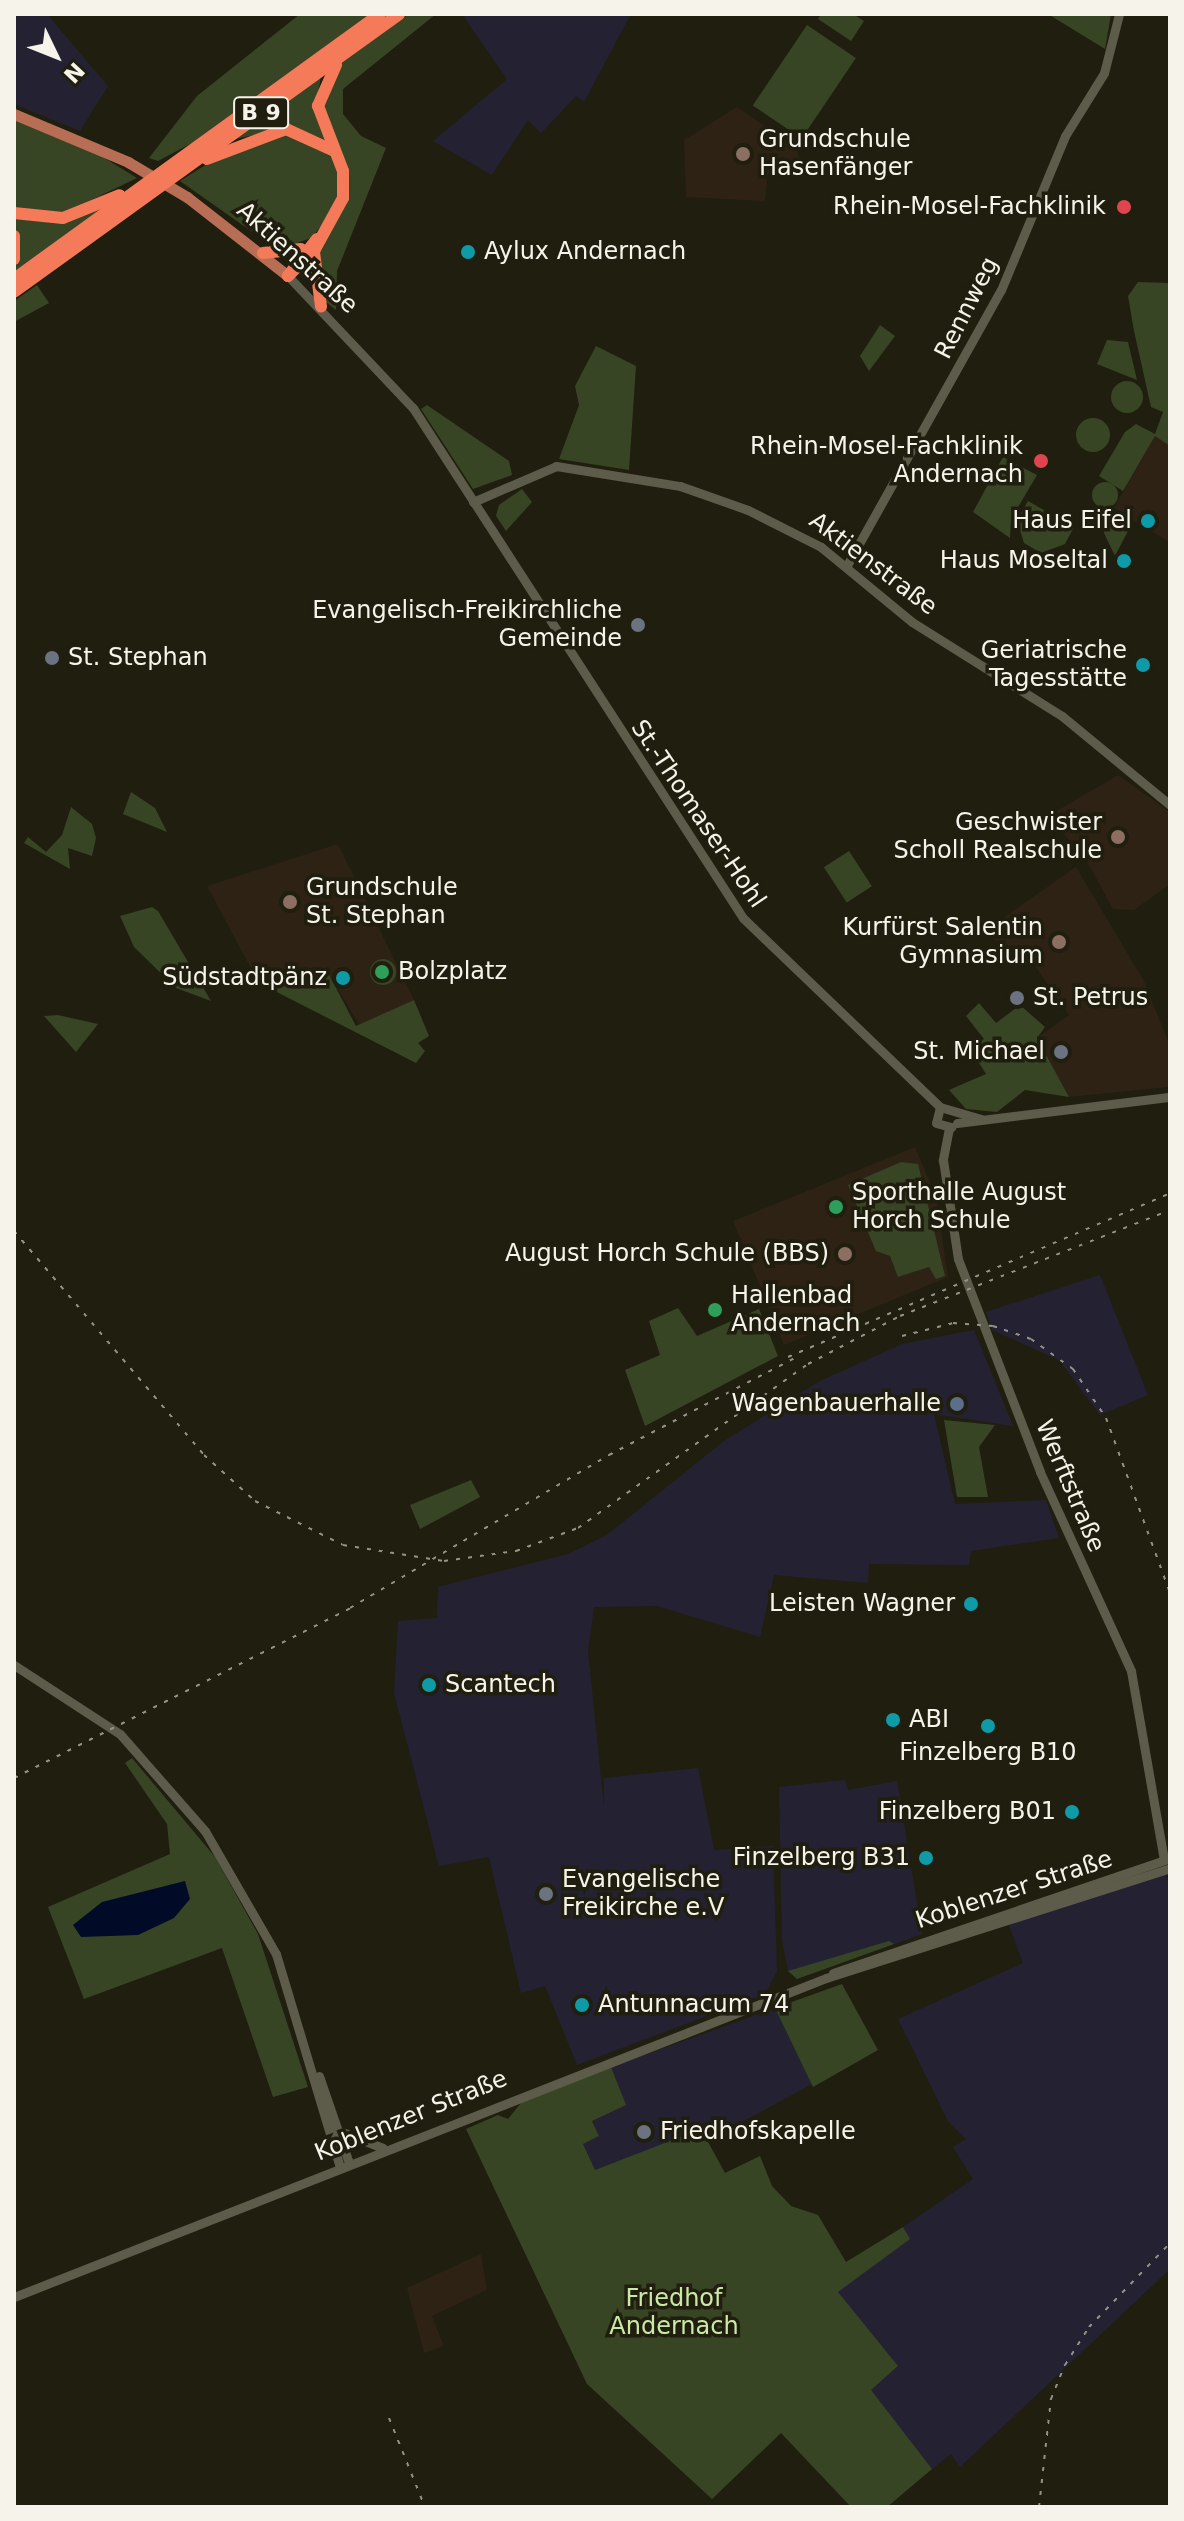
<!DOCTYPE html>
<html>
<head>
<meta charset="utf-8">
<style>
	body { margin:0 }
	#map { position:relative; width:1184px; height:2521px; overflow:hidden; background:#201e0f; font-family:"DejaVu Sans",sans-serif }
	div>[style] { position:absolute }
	.commercial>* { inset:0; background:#242232 }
	.education>* { inset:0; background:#2e2214 }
	.green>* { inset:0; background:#374525; transform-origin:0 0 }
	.round { border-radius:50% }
	.water>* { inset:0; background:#010b28 }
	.minor>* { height:9px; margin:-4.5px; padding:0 4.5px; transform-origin:4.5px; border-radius:4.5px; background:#5d5b4a }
	.major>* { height:11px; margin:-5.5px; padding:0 5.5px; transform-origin:5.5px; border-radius:5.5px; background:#b86e54 }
	.highway>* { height:12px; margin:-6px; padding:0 6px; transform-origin:6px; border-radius:6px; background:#f57a5a }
	.rail>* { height:2px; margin-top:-1px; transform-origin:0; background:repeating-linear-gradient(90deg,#959387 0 4px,transparent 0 12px) }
	.dots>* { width:22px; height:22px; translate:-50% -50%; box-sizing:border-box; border:4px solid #201e0f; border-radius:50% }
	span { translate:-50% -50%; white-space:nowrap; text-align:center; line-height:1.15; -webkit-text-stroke:7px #201e0f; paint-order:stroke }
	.shield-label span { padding:2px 6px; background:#201e0f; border:2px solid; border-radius:6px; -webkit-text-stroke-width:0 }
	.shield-label { font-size:22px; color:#f6f4ea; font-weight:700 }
	.poi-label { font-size:24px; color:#f6f4ea }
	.left { translate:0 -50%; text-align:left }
	.right { translate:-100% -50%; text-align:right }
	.street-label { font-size:24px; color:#f6f4ea }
	.park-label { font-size:24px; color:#cbe9a6 }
	.frame { position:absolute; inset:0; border:16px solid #f6f4ea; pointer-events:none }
	.north { position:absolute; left:16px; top:16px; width:80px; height:80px; -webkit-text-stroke:6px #201e0f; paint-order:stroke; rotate:133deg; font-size:22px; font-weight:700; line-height:32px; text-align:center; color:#f6f4ea }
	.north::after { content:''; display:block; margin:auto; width:28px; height:36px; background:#f6f4ea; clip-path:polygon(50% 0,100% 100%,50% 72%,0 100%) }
</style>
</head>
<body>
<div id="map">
	<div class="commercial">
		<i style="clip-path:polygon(14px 14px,47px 14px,108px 86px,80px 131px,14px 104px)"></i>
		<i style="clip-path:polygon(462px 14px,631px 14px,584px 102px,576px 96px,541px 133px,528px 120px,492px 175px,433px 141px,507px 79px)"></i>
		<i style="clip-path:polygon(1100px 1275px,1148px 1395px,1100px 1415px,1059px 1360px,992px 1330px,986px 1312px)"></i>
		<i style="clip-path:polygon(974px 1330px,1013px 1426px,934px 1414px,955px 1504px,1046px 1500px,1059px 1538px,971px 1551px,969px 1565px,869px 1564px,868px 1583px,774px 1575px,760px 1637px,657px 1606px,594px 1607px,588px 1651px,604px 1808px,604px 1778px,698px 1768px,714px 1850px,773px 1846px,777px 1971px,765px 1994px,577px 2065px,545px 1986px,521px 1993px,489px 1857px,439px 1866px,394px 1693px,398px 1621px,437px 1618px,438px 1587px,568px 1554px,607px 1535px,724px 1441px,818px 1382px,902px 1344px)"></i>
		<i style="clip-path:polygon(845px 1780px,848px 1790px,897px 1781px,922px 1934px,797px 1979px,788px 1971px,782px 1940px,779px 1787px)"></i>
		<i style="clip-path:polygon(1164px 1874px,1170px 1882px,1170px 2269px,960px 2467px,951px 2454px,932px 2469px,870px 2390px,898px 2366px,837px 2292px,909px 2239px,903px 2227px,973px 2179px,953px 2147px,966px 2139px,948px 2121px,898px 2019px,1023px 1963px,1008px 1923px)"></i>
		<i style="clip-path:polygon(775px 2008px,812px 2084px,707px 2141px,701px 2130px,595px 2170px,583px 2144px,599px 2136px,592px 2121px,625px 2105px,611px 2067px)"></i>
	</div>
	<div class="education">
		<i style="clip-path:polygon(737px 107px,794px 146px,805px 167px,768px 174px,765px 201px,686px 197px,684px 140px)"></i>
		<i style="clip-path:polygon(1155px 436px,1170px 446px,1170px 543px,1114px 508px)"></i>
		<i style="clip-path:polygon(1118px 775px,1170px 812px,1170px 884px,1134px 910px,1113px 909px,1085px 858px,1048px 816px)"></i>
		<i style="clip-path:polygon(338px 844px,414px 1000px,360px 1026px,325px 968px,292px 983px,259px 983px,207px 886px)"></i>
		<i style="clip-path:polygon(1076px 867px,1144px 981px,1170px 1046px,1170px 1087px,1069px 1097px,1037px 1038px,1069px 1015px,1028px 956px,1013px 966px,987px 929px)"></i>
		<i style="clip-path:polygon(915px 1147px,936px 1197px,948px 1277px,784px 1345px,733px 1221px)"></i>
		<i style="clip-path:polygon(481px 2254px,487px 2290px,432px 2316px,444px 2346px,424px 2353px,407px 2288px)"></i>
	</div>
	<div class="green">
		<i style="clip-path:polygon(300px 14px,370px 14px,192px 143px,158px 161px,149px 158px,197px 96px)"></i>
		<i style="clip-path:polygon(409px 14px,436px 14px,343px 89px,343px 114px,361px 136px,386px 148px,337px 271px,336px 310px,326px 302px,318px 249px,348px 194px,321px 102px,342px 63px)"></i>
		<i style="clip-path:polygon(821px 14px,853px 14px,864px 21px,851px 41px,818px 19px)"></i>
		<i style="clip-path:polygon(1048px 14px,1111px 14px,1105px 49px)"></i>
		<i style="left:807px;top:25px;width:59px;height:97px;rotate:34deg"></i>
		<i style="clip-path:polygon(321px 76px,316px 106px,325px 140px,295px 127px,235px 139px)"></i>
		<i style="clip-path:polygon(14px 119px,93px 151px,137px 178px,62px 214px,14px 208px)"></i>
		<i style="clip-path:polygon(286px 132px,319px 142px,335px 161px,341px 186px,332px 213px,311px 238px,278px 250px,180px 181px,231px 149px)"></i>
		<i style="clip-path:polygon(105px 207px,14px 274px,14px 214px,29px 219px)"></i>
		<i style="clip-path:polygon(1138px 282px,1170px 283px,1170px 446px,1155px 436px,1123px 491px,1099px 476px,1125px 432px,1136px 424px,1155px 434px,1163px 412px,1151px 407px,1134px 331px,1128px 296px)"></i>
		<i style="clip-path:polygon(37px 285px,49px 303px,14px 322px,14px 301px)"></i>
		<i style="clip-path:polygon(880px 325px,895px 336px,869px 371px,860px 356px)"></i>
		<i style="clip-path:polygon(1107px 340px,1128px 342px,1137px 380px,1097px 364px)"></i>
		<i style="clip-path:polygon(596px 346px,636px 366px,629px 470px,559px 459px,579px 405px,575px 386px)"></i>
		<i class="round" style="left:1111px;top:381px;width:32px;height:32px"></i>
		<i style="clip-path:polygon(427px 405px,509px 461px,512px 475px,473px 489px,421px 409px)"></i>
		<i class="round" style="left:1076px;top:418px;width:34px;height:34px"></i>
		<i style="clip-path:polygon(1003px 457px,1037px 475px,1011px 519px,1010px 538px,973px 512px)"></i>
		<i class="round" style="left:1092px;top:482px;width:26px;height:26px"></i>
		<i style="clip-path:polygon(522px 489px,532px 502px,506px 531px,496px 516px,499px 505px)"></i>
		<i style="clip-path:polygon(1028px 501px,1074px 527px,1065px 544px,1041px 553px,1024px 543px,1017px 520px)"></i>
		<i style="clip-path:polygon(1106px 518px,1128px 531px,1115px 556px,1104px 533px)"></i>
		<i style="clip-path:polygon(131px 792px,155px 808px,167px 832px,123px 814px)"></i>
		<i style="clip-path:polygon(71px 807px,92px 824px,96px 838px,92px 856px,68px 848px,70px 869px,24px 843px,28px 837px,46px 852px,62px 835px)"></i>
		<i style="left:849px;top:851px;width:42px;height:30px;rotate:57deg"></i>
		<i style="clip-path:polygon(152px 907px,158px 911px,211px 1001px,176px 988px,134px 947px,120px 916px)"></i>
		<i class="round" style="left:370px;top:959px;width:26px;height:26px"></i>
		<i style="clip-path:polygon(325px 967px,356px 1026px,414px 1000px,429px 1036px,418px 1043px,425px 1051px,416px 1063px,259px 983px,292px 983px)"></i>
		<i style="clip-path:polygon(979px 1003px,996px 1023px,1020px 1005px,1045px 1027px,1037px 1038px,1069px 1097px,1025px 1090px,997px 1112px,966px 1109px,949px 1090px,986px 1074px,970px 1049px,984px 1039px,966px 1016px)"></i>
		<i style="clip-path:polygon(58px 1015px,98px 1024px,76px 1052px,44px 1016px)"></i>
		<i style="clip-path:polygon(901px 1162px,918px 1164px,945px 1276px,936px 1279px,929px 1267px,898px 1277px,890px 1256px,876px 1251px,848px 1185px)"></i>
		<i style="clip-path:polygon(678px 1308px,697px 1336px,759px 1309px,778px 1356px,645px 1426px,625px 1370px,660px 1355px,649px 1321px)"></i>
		<i style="clip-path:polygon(944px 1420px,995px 1425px,979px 1447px,988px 1497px,957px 1497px)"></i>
		<i style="clip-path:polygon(471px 1480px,480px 1497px,420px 1529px,410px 1505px)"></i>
		<i style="clip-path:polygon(132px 1758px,215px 1857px,258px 1934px,308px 2087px,273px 2097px,222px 1948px,84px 1999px,48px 1907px,170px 1854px,167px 1824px,125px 1763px)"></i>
		<i style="clip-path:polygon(889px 1941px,894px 1944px,797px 1979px,788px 1971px)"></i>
		<i style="clip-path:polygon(842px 1984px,878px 2050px,813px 2087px,775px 2008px)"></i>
		<i style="clip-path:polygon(611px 2067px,626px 2105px,592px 2121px,599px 2136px,583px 2144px,595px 2170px,701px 2129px,725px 2173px,760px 2156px,772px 2186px,791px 2206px,818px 2215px,846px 2262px,903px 2227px,910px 2239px,838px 2292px,898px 2366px,871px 2390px,932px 2469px,887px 2507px,851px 2507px,781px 2433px,712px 2499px,587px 2384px,466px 2129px,498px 2115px,508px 2119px,525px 2098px)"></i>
	</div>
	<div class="water">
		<i style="clip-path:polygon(185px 1881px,190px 1899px,174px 1918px,138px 1935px,81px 1937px,73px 1925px,102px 1902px)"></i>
	</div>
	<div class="minor">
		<i style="left:288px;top:276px;width:182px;rotate:46.6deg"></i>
		<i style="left:413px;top:408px;width:607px;rotate:57.09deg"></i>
		<i style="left:743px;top:918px;width:273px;rotate:43.8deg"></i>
		<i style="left:473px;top:502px;width:90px;rotate:-23.4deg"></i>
		<i style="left:556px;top:466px;width:126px;rotate:9.2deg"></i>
		<i style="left:680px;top:486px;width:72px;rotate:19.4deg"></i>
		<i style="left:748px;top:510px;width:82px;rotate:26.9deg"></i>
		<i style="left:821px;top:547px;width:118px;rotate:39.5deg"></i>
		<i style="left:912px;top:622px;width:177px;rotate:32.1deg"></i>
		<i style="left:1062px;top:716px;width:140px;rotate:39.5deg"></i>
		<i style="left:846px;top:567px;width:317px;rotate:-60.8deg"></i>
		<i style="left:1001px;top:290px;width:167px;rotate:-67.4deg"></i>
		<i style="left:1065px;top:136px;width:74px;rotate:-58.2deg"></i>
		<i style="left:1104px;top:73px;width:61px;rotate:-75.7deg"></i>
		<i style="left:940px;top:1107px;width:43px;rotate:16.3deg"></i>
		<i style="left:940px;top:1107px;width:16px;rotate:104deg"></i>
		<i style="left:936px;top:1123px;width:16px;rotate:15deg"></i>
		<i style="left:957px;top:1123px;width:215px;rotate:-7deg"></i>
		<i style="left:949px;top:1128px;width:33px;rotate:101deg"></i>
		<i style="left:943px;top:1160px;width:100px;rotate:81.4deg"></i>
		<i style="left:958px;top:1259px;width:228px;rotate:68.9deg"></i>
		<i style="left:1040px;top:1472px;width:219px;rotate:65.4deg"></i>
		<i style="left:1131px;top:1671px;width:192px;rotate:80.1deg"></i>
		<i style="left:14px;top:1665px;width:126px;rotate:33.1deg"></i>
		<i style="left:120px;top:1734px;width:129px;rotate:48.8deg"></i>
		<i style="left:205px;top:1831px;width:142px;rotate:60deg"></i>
		<i style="left:276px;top:1954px;width:222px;rotate:73.3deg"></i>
		<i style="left:833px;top:1973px;width:356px;rotate:-18.8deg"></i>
		<i style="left:319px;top:2076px;width:92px;rotate:71deg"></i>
		<i style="left:342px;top:2132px;width:44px;rotate:21.3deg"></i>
		<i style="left:14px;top:2297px;width:872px;rotate:-21.45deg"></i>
		<i style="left:826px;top:1978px;width:361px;rotate:-17.7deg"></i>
	</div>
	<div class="major">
		<i style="left:14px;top:114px;width:124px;rotate:22.8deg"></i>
		<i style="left:128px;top:162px;width:69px;rotate:30.7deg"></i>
		<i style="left:187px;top:197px;width:128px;rotate:38deg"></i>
	</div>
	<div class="highway">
		<i style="left:207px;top:159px;width:85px;rotate:-20.8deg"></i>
		<i style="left:286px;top:129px;width:51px;rotate:24.5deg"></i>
		<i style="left:14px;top:213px;width:49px;rotate:5.8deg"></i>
		<i style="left:63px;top:218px;width:61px;rotate:-22deg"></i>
		<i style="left:14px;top:236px;width:23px;rotate:90deg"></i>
		<i style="left:314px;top:252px;width:55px;rotate:82.7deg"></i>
		<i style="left:263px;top:253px;width:38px;rotate:-6deg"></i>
		<i style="left:288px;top:276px;width:38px;rotate:-45deg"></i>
		<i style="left:315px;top:249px;width:58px;rotate:-61.2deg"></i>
		<i style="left:343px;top:198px;width:27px;rotate:-90deg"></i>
		<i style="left:343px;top:171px;width:70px;rotate:-111deg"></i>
		<i style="left:318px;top:106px;width:45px;rotate:-66.3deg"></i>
		<i style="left:288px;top:276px;width:47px;rotate:-51.9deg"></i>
		<i style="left:14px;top:279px;width:452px;rotate:-35.9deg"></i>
		<i style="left:14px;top:292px;width:475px;rotate:-35.8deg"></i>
	</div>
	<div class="rail">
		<i style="left:14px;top:1231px;width:294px;rotate:49.7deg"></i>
		<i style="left:204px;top:1455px;width:69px;rotate:42deg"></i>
		<i style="left:255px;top:1501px;width:98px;rotate:26.6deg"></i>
		<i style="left:343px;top:1545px;width:102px;rotate:9deg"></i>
		<i style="left:444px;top:1561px;width:73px;rotate:-7.9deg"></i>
		<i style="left:516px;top:1551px;width:66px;rotate:-20.4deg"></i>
		<i style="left:578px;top:1528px;width:282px;rotate:-35.5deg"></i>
		<i style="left:808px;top:1364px;width:104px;rotate:-27.6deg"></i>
		<i style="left:900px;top:1316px;width:290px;rotate:-21.4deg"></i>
		<i style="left:902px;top:1336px;width:53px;rotate:-14.3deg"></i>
		<i style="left:953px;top:1323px;width:40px;rotate:4.3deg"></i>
		<i style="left:993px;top:1326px;width:40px;rotate:18.9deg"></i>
		<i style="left:1031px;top:1339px;width:52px;rotate:35.5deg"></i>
		<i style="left:1073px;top:1369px;width:59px;rotate:56deg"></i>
		<i style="left:1106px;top:1418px;width:186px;rotate:69.9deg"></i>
		<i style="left:788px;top:1357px;width:416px;rotate:-23.2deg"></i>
		<i style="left:14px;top:1778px;width:377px;rotate:-26.8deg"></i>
		<i style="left:350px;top:1608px;width:301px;rotate:-30.6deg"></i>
		<i style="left:609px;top:1455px;width:213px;rotate:-27.6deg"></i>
		<i style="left:389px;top:2418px;width:96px;rotate:68deg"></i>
		<i style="left:1039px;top:2507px;width:109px;rotate:-83.7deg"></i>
		<i style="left:1051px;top:2399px;width:37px;rotate:-68deg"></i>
		<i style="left:1065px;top:2365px;width:45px;rotate:-57.7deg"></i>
		<i style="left:1089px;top:2327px;width:117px;rotate:-46deg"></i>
	</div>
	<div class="dots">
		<i style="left:743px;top:154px;background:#8d6e63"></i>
		<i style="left:1124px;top:207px;background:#e0444e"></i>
		<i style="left:468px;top:252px;background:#0f9aa8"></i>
		<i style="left:1041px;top:461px;background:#e0444e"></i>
		<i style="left:1148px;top:521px;background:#0f9aa8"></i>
		<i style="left:1124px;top:561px;background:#0f9aa8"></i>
		<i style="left:638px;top:625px;background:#6b7280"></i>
		<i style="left:52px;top:658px;background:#6b7280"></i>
		<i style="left:1143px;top:665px;background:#0f9aa8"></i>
		<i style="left:1118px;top:837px;background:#8d6e63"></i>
		<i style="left:290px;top:902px;background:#8d6e63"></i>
		<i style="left:1059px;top:942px;background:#8d6e63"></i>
		<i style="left:382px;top:972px;background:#2e9e5b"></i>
		<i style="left:343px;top:978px;background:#0f9aa8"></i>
		<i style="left:1017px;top:998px;background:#6b7280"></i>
		<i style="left:1061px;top:1052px;background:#6b7280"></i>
		<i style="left:836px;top:1207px;background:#2e9e5b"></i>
		<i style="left:845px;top:1254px;background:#8d6e63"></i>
		<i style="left:715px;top:1310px;background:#2e9e5b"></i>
		<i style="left:957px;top:1404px;background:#5c6f8a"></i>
		<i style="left:971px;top:1604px;background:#0f9aa8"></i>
		<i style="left:429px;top:1685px;background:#0f9aa8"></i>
		<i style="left:893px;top:1720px;background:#0f9aa8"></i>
		<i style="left:988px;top:1726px;background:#0f9aa8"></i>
		<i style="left:1072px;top:1812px;background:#0f9aa8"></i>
		<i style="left:926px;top:1858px;background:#0f9aa8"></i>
		<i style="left:546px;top:1894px;background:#6b7280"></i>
		<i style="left:582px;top:2005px;background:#0f9aa8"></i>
		<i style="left:644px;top:2132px;background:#6b7280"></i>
	</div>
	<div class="shield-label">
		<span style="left:261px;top:113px">B 9</span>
	</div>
	<div class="poi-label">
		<span class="left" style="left:759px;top:154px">Grundschule<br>Hasenfänger</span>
		<span class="right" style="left:1106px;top:207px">Rhein-Mosel-Fachklinik</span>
		<span class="left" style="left:484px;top:252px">Aylux Andernach</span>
		<span class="right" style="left:1023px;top:461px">Rhein-Mosel-Fachklinik<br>Andernach</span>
		<span class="right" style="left:1132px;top:521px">Haus Eifel</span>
		<span class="right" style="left:1108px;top:561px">Haus Moseltal</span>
		<span class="right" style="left:622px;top:625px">Evangelisch-Freikirchliche<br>Gemeinde</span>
		<span class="right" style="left:1127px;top:665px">Geriatrische<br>Tagesstätte</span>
		<span class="left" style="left:68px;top:658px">St. Stephan</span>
		<span class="right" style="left:1102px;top:837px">Geschwister<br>Scholl Realschule</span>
		<span class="left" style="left:306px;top:902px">Grundschule<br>St. Stephan</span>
		<span class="right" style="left:1043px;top:942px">Kurfürst Salentin<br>Gymnasium</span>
		<span class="left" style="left:398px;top:972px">Bolzplatz</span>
		<span class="right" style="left:327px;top:978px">Südstadtpänz</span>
		<span class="left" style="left:1033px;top:998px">St. Petrus</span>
		<span class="right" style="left:1045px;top:1052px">St. Michael</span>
		<span class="left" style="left:852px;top:1207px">Sporthalle August<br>Horch Schule</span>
		<span class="right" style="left:829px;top:1254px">August Horch Schule (BBS)</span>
		<span class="left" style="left:731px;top:1310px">Hallenbad<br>Andernach</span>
		<span class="right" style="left:941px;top:1404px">Wagenbauerhalle</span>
		<span class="right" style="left:955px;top:1604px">Leisten Wagner</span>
		<span class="left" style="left:445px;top:1685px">Scantech</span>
		<span class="left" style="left:909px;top:1720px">ABI</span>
		<span style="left:988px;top:1753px">Finzelberg B10</span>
		<span class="right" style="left:1056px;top:1812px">Finzelberg B01</span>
		<span class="right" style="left:910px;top:1858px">Finzelberg B31</span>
		<span class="left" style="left:562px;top:1894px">Evangelische<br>Freikirche e.V</span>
		<span class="left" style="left:598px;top:2005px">Antunnacum 74</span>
		<span class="left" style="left:660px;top:2132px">Friedhofskapelle</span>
	</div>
	<div class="street-label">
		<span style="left:297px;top:258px;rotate:42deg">Aktienstraße</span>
		<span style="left:967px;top:308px;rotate:-63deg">Rennweg</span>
		<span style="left:873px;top:564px;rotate:37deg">Aktienstraße</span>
		<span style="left:698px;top:814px;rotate:56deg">St.-Thomaser-Hohl</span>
		<span style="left:1070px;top:1486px;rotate:67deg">Werftstraße</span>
		<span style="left:1014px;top:1890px;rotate:-18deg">Koblenzer Straße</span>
		<span style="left:411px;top:2116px;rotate:-22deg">Koblenzer Straße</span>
	</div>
	<div class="park-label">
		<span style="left:674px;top:2313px">Friedhof<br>Andernach</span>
	</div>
	<div class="frame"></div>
	<div class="north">N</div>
</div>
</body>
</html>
